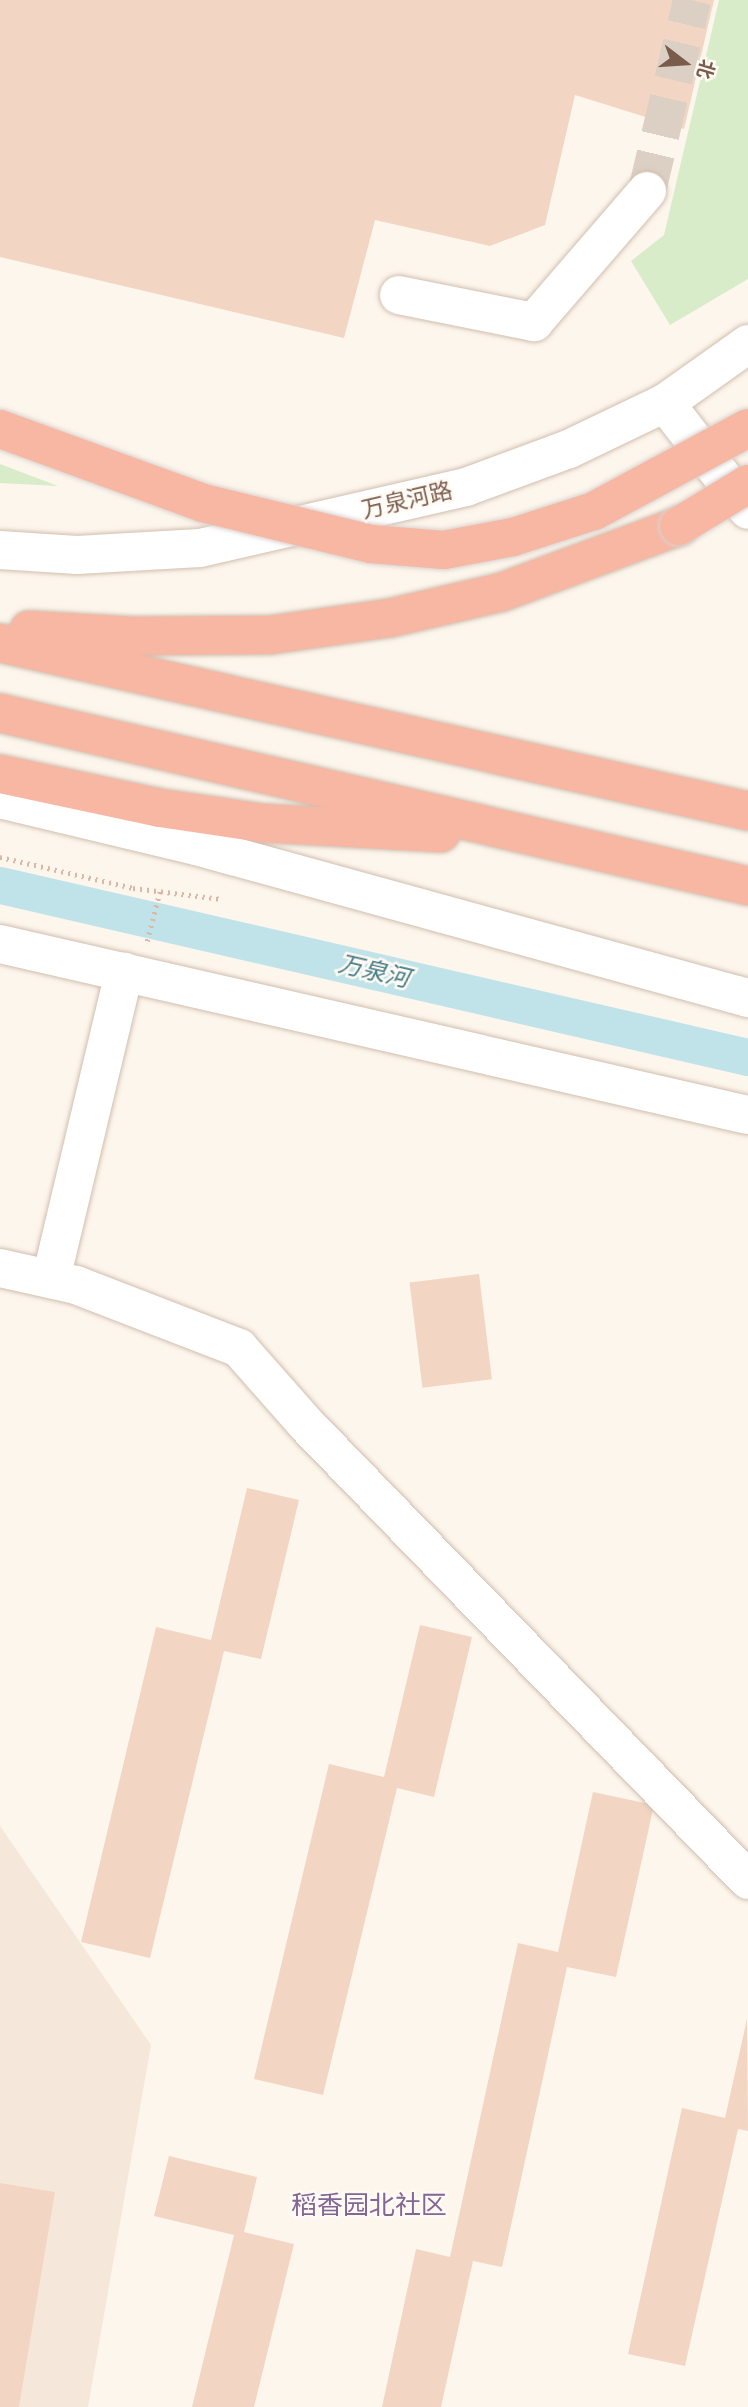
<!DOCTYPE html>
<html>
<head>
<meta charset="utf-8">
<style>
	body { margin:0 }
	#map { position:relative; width:748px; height:2407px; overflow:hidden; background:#fdf6ec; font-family:"Space Grotesk","Noto Sans SC",sans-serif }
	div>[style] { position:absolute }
	.residential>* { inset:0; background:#f5e8da }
	.green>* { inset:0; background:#d8ecc9 }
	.canal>* { height:37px; margin:-18.5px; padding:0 18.5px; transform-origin:18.5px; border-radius:18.5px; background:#bfe3e8 }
	.building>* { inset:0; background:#f3d5c3; transform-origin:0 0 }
	.minor-tunnel>* { height:38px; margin-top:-19px; transform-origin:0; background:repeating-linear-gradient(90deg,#dcd0c4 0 38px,transparent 0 57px) }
	.path>* { height:4.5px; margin-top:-2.25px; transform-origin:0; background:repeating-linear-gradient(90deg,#d9b8a5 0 2px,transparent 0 7px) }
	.roads { filter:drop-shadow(0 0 2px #d1beb0) drop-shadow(0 0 2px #d1beb0) }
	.minor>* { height:38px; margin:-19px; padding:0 19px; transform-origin:19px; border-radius:19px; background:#fff }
	.highway>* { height:38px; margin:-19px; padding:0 19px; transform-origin:19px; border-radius:19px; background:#f7b7a3 }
	.bridges { filter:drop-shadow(0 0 2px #dad1cd) drop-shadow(0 0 2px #dad1cd) }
	.highway-bridge>* { height:38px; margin:-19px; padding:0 19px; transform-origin:19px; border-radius:19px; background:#f7b7a3 }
	span { translate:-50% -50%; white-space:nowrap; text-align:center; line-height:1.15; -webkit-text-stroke:5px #fffaf3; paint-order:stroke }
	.street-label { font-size:23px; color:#7a5c4d }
	.water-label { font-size:24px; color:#437c86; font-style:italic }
	.quarter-label { font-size:26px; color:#846695 }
	.north { position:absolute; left:650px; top:28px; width:70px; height:70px; -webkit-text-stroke:5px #fffaf3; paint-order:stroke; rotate:107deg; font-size:19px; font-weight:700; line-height:28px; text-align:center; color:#7a5c4d }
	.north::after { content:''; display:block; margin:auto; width:24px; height:32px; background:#7a5c4d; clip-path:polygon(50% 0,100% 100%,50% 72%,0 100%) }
</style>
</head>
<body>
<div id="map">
	<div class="residential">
		<i style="clip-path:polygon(0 1826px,151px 2045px,88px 2407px,0 2407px)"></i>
	</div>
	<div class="green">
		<i style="clip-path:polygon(719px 0,748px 0,748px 279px,670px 325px,631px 261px,664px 235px)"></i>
		<i style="clip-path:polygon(0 464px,58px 486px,0 483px)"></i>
	</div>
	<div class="canal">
		<i style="left:0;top:885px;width:768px;rotate:12.95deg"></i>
	</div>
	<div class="building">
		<i style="clip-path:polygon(0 0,714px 0,684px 129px,575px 95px,545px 225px,490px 246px,375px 220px,344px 338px,0 257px)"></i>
		<i style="left:479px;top:1274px;width:106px;height:70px;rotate:83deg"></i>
		<i style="clip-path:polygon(247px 1488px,299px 1500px,261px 1659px,224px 1651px,150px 1958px,81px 1942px,156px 1627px,211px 1640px)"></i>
		<i style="clip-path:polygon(420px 1625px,472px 1637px,434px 1797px,397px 1788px,323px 2095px,254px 2079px,329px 1764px,384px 1777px)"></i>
		<i style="clip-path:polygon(593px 1792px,654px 1805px,616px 1977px,567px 1967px,502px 2267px,473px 2261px,441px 2407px,382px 2407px,416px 2249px,450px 2257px,518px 1943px,558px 1952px)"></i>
		<i style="clip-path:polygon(747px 2019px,748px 2131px,738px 2129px,685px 2366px,628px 2354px,682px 2108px,725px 2118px)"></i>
		<i style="clip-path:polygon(169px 2156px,257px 2177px,244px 2232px,294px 2244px,254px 2407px,192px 2407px,234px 2235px,154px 2216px)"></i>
		<i style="clip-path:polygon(0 2183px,55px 2192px,19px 2407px,0 2407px)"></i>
	</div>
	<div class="minor-tunnel">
		<i style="left:647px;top:191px;width:196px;rotate:-76.7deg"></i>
	</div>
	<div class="path">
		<i style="left:0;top:857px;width:137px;rotate:13.1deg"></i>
		<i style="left:133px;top:888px;width:89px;rotate:7.1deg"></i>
		<i style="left:147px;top:941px;width:52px;rotate:-75.4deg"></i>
	</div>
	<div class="roads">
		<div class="minor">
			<i style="left:399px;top:295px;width:138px;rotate:11.3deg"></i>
			<i style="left:534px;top:322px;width:173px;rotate:-49.2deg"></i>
			<i style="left:665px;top:403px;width:135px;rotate:52.2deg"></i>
			<i style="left:0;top:550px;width:77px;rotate:3.7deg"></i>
			<i style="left:77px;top:555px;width:123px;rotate:-3.3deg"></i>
			<i style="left:200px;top:548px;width:273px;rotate:-12.9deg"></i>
			<i style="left:466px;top:487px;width:110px;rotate:-20.3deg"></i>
			<i style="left:569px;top:449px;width:106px;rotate:-25.6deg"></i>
			<i style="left:665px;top:403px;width:102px;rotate:-35.4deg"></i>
			<i style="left:0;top:799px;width:202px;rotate:13.5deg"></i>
			<i style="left:196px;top:846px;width:573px;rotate:15.4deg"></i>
			<i style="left:0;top:944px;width:767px;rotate:12.88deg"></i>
			<i style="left:0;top:1268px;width:78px;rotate:12.6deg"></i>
			<i style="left:76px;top:1285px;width:175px;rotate:21.1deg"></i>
			<i style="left:239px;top:1348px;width:101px;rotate:48.6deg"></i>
			<i style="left:306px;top:1424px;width:635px;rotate:45.89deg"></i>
			<i style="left:51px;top:1279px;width:316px;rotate:-76.6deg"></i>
		</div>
		<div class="highway">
			<i style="left:29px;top:630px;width:104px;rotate:3.3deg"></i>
			<i style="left:133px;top:636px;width:137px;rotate:-0.4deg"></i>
			<i style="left:270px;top:635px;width:121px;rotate:-8.1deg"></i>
			<i style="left:390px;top:618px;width:115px;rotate:-13.1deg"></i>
			<i style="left:502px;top:592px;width:189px;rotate:-20.4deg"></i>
			<i style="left:0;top:643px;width:767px;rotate:12.66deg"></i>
			<i style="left:0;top:713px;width:768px;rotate:13.02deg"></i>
			<i style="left:0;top:774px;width:164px;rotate:12deg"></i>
			<i style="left:160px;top:808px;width:103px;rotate:8.4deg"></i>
			<i style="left:262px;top:823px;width:179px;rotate:3.2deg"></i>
		</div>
	</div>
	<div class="bridges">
		<div class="highway-bridge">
			<i style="left:0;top:429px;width:216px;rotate:20deg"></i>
			<i style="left:203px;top:503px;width:173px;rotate:13.7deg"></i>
			<i style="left:371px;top:544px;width:73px;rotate:4.7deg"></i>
			<i style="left:444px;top:550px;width:70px;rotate:-10.7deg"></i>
			<i style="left:513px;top:537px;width:85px;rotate:-17.8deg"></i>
			<i style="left:594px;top:511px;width:175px;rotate:-28.3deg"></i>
			<i style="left:679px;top:526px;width:81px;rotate:-31.3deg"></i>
		</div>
	</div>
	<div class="street-label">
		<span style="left:407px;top:500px;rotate:-13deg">万泉河路</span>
	</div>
	<div class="water-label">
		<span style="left:374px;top:971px;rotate:13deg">万泉河</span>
	</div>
	<div class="quarter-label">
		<span style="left:369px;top:2206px">稻香园北社区</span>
	</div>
	<div class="north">北</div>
</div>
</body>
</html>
